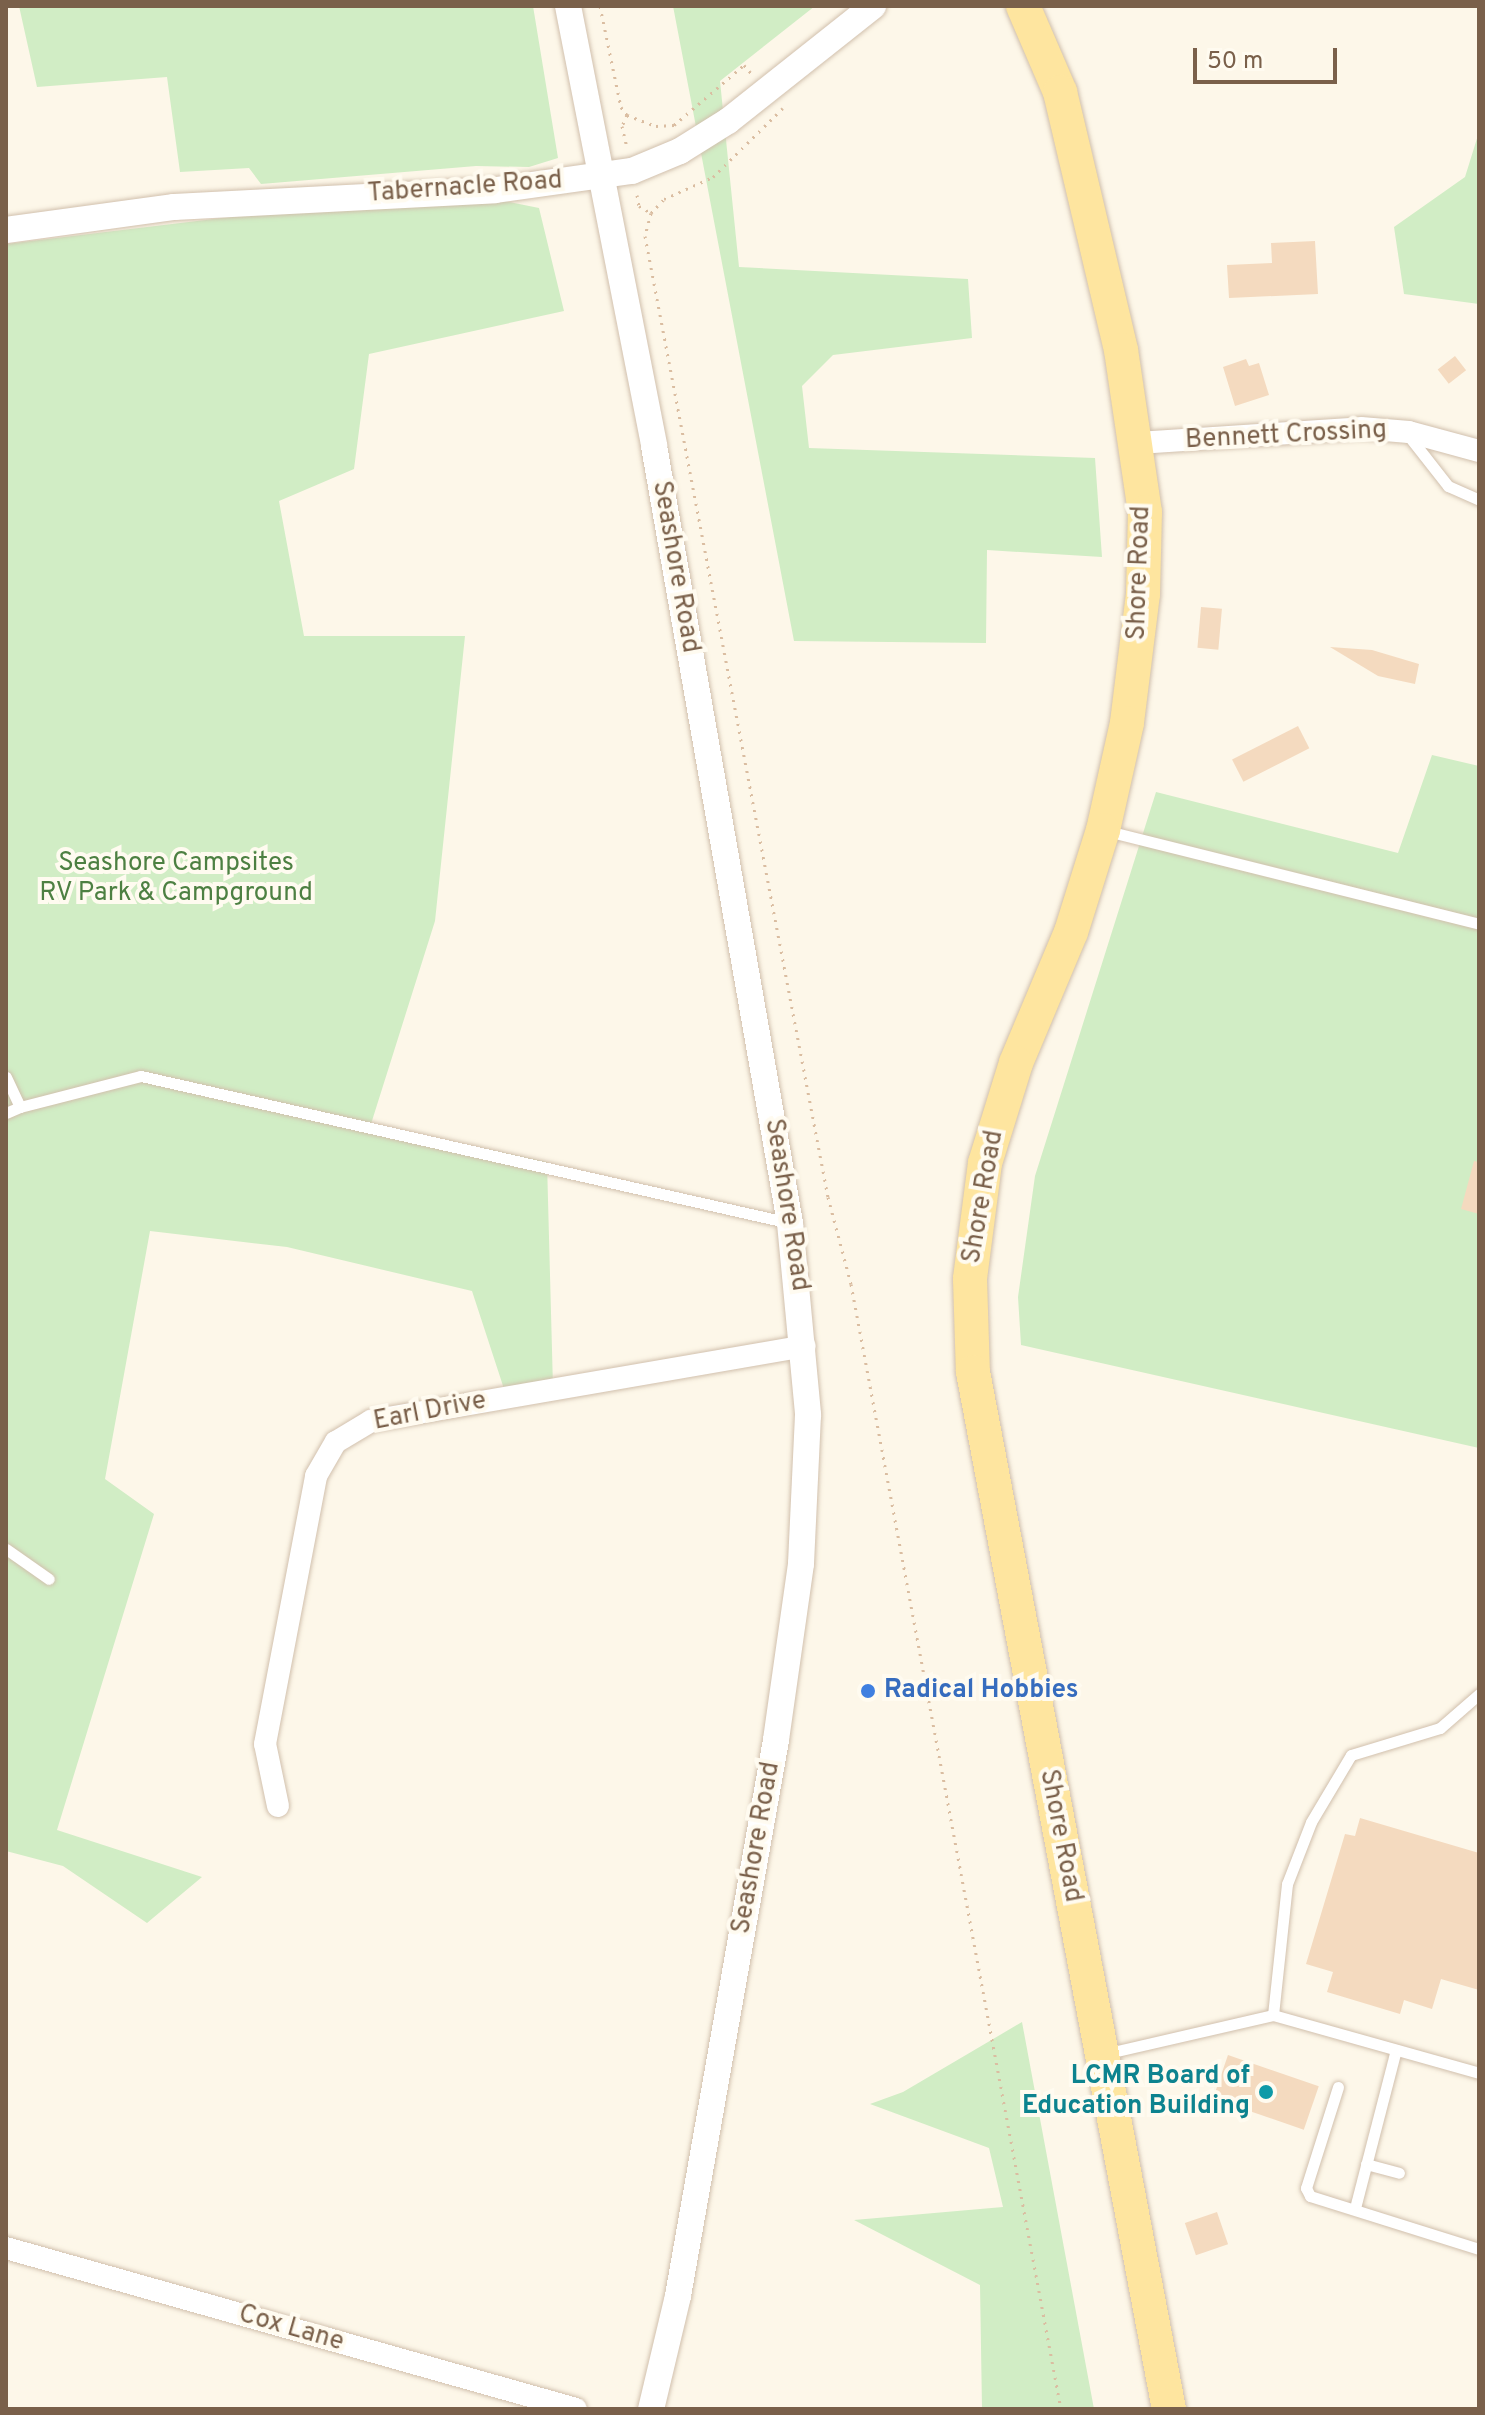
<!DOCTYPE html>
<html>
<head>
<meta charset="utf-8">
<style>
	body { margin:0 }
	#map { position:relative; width:1485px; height:2415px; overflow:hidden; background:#fdf7e9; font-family:Overpass,sans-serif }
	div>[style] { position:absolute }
	.green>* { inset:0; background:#d1edc5 }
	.building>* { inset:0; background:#f4dabf; transform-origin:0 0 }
	.path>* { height:3px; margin-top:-1.5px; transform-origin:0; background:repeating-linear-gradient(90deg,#dabda1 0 2px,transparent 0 8px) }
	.roads { filter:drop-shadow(0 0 2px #d1c0ad) drop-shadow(0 0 2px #d1c0ad) }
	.service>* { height:11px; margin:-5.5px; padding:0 5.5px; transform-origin:5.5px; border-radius:5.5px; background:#fff }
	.minor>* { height:22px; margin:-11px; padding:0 11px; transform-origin:11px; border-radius:11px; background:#fff }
	.tertiary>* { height:26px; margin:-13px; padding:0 13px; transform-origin:13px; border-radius:13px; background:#fff }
	.primary>* { height:34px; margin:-17px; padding:0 17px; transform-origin:17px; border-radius:17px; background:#fee59f }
	.dots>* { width:22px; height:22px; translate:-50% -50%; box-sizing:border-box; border:4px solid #fffbf0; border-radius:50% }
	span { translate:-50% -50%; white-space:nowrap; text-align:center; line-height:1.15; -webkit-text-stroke:8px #fffbf0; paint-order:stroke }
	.street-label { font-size:26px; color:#7a604a }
	.park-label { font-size:26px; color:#4d8042 }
	.shop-label { font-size:26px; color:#366cbe; font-weight:700 }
	.left { translate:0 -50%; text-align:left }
	.culture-label { font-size:26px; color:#0d838f; font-weight:700 }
	.right { translate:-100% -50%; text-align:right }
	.frame { position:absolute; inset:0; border:8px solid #7a604a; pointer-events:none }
	.scale { position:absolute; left:1193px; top:48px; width:144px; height:36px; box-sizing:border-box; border:4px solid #7a604a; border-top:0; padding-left:10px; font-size:24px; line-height:28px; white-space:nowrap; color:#7a604a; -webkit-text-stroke:6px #fffbf0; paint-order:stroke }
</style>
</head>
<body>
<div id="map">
	<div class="green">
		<i style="clip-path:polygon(19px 6px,533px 6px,558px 158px,529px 167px,476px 166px,261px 184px,249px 168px,180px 172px,167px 77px,37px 87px)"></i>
		<i style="clip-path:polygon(673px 6px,815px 6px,720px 81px,739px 267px,968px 279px,972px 338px,833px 355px,802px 386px,809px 448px,1095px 458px,1102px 557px,987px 550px,986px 643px,794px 641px)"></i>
		<i style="clip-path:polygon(1479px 132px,1479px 304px,1404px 294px,1394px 227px,1465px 177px)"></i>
		<i style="clip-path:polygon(485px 197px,539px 208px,564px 311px,369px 354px,354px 469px,279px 501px,304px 636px,465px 636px,435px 921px,371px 1124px,547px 1162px,553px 1387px,506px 1395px,472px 1291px,287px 1247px,150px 1231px,105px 1479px,154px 1514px,57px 1830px,202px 1877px,147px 1923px,63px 1866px,6px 1851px,6px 244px,255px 214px)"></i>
		<i style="clip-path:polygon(1432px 755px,1479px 766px,1479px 1448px,1021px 1345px,1018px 1297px,1035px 1176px,1156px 792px,1398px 853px)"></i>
		<i style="clip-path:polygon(1022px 2022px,1094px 2409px,982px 2409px,980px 2285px,854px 2220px,1003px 2207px,989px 2148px,870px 2104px,903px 2092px)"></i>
	</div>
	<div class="building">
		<i style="clip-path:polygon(1315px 241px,1318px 294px,1229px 298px,1227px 265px,1272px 263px,1271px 243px)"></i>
		<i style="left:1455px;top:356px;width:18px;height:22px;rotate:52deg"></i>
		<i style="clip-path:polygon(1246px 359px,1249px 366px,1259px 363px,1269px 395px,1235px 406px,1223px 367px)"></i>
		<i style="left:1201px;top:607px;width:21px;height:41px;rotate:5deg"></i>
		<i style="clip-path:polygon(1330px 647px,1372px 650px,1419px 664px,1415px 684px,1378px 676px)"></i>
		<i style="left:1298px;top:726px;width:25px;height:74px;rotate:63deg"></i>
		<i style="clip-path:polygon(1474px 1161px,1479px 1162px,1479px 1214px,1461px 1209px)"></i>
		<i style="clip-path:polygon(1360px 1818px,1479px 1853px,1479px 1990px,1441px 1979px,1432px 2009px,1404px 2000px,1400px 2014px,1327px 1992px,1333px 1972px,1306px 1964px,1345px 1834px,1355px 1836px)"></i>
		<i style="left:1228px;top:2055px;width:96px;height:46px;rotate:19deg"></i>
		<i style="left:1217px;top:2212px;width:34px;height:34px;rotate:71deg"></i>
	</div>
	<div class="path">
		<i style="left:600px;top:6px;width:103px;rotate:78.3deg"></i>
		<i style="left:621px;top:107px;width:10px;rotate:53deg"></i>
		<i style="left:627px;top:115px;width:12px;rotate:114deg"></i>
		<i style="left:622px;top:126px;width:23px;rotate:77deg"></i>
		<i style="left:627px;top:115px;width:31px;rotate:21deg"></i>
		<i style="left:656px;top:126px;width:18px;rotate:-3deg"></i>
		<i style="left:674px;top:125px;width:92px;rotate:-40.6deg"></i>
		<i style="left:744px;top:65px;width:11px;rotate:49deg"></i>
		<i style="left:637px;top:195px;width:11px;rotate:80deg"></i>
		<i style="left:639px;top:206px;width:14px;rotate:30deg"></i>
		<i style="left:651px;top:213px;width:24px;rotate:105deg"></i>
		<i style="left:645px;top:236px;width:978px;rotate:79.22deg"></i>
		<i style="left:828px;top:1197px;width:90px;rotate:75.2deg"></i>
		<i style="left:851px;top:1284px;width:1144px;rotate:79.43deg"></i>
		<i style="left:651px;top:213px;width:19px;rotate:-47deg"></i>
		<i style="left:664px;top:199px;width:54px;rotate:-24.2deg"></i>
		<i style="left:713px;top:177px;width:98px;rotate:-44.6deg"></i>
	</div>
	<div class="roads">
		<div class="service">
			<i style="left:1408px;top:435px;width:65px;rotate:51.9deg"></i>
			<i style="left:1448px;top:486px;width:34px;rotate:24deg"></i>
			<i style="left:1107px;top:831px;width:383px;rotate:14deg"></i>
			<i style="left:6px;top:1077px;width:33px;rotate:65deg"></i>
			<i style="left:20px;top:1107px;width:15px;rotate:157deg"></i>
			<i style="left:20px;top:1107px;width:125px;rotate:-14.4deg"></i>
			<i style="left:141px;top:1076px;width:665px;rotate:12.76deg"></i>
			<i style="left:6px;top:1549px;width:52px;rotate:34.9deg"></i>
			<i style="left:1273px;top:2015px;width:132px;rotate:-83.9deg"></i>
			<i style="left:1287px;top:1884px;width:66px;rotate:-68.8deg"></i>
			<i style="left:1311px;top:1822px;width:78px;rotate:-59.2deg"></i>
			<i style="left:1351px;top:1755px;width:93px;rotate:-16.9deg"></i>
			<i style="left:1440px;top:1728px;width:52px;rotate:-41.1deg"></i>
			<i style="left:1104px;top:2054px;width:173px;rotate:-13deg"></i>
			<i style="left:1273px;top:2015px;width:214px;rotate:15.7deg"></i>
			<i style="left:1338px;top:2087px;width:106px;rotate:107.6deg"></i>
			<i style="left:1306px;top:2188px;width:9px;rotate:63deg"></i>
			<i style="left:1310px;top:2196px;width:177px;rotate:17.4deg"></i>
			<i style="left:1366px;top:2164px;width:34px;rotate:15deg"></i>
			<i style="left:1355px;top:2208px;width:163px;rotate:-75.5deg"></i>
		</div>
		<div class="minor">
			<i style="left:1138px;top:443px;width:224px;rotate:-3.8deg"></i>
			<i style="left:1361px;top:428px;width:48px;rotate:4.8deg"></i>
			<i style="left:1409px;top:432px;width:73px;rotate:15.2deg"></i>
			<i style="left:278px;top:1806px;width:63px;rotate:-101.8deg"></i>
			<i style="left:265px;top:1744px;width:273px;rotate:-79.2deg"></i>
			<i style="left:316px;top:1476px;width:39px;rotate:-60deg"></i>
			<i style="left:336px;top:1442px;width:41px;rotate:-31deg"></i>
			<i style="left:371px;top:1421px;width:440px;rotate:-9.8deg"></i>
			<i style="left:6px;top:2248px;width:592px;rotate:15.77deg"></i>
		</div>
		<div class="tertiary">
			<i style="left:568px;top:6px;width:448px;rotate:78.9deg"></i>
			<i style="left:654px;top:446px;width:789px;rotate:80.07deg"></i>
			<i style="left:790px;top:1223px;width:193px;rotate:84.6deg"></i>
			<i style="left:808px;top:1415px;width:149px;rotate:92.7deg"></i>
			<i style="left:801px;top:1564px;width:178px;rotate:98.1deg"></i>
			<i style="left:776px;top:1740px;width:565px;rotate:100deg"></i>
			<i style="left:678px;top:2296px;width:116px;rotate:103.4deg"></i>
			<i style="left:6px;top:230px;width:170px;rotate:-7.8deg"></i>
			<i style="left:174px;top:207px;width:322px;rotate:-3deg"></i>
			<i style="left:496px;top:190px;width:137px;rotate:-8deg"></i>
			<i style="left:632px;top:171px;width:52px;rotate:-22.6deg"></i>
			<i style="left:680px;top:151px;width:57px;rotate:-32deg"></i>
			<i style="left:728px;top:121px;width:185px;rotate:-38.4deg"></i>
		</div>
		<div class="primary">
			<i style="left:1023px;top:6px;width:94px;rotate:66.7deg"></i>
			<i style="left:1060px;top:92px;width:265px;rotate:76.7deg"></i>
			<i style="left:1121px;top:350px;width:164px;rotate:81.6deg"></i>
			<i style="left:1145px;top:512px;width:82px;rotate:91.4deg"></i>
			<i style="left:1143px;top:594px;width:130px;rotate:97.1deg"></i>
			<i style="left:1127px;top:723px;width:110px;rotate:102.6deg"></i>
			<i style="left:1103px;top:830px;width:107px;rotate:107.4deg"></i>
			<i style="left:1071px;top:932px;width:142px;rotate:112.8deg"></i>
			<i style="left:1016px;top:1063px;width:105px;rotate:107.2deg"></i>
			<i style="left:985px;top:1163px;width:117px;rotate:97.4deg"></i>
			<i style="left:970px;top:1279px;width:93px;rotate:88.2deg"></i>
			<i style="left:973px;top:1372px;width:1055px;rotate:79.3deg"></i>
		</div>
	</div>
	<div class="dots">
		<i style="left:868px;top:1691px;background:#3f7fe0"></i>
		<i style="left:1266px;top:2092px;background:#0f9aa8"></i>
	</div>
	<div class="street-label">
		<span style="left:465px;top:188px;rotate:-4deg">Tabernacle Road</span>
		<span style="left:1286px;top:436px;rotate:-3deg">Bennett Crossing</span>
		<span style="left:675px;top:567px;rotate:80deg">Seashore Road</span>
		<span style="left:1140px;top:573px;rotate:-88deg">Shore Road</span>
		<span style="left:984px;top:1197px;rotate:-80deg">Shore Road</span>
		<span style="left:786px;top:1205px;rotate:81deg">Seashore Road</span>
		<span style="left:430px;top:1412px;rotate:-11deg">Earl Drive</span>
		<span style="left:1060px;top:1836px;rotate:79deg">Shore Road</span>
		<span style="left:757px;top:1848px;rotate:-80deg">Seashore Road</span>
		<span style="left:291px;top:2329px;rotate:16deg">Cox Lane</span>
	</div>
	<div class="park-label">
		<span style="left:176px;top:879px">Seashore Campsites<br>RV Park &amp; Campground</span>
	</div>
	<div class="shop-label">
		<span class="left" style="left:884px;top:1691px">Radical Hobbies</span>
	</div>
	<div class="culture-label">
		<span class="right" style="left:1250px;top:2092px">LCMR Board of<br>Education Building</span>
	</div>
	<div class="frame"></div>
	<div class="scale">50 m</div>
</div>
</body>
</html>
